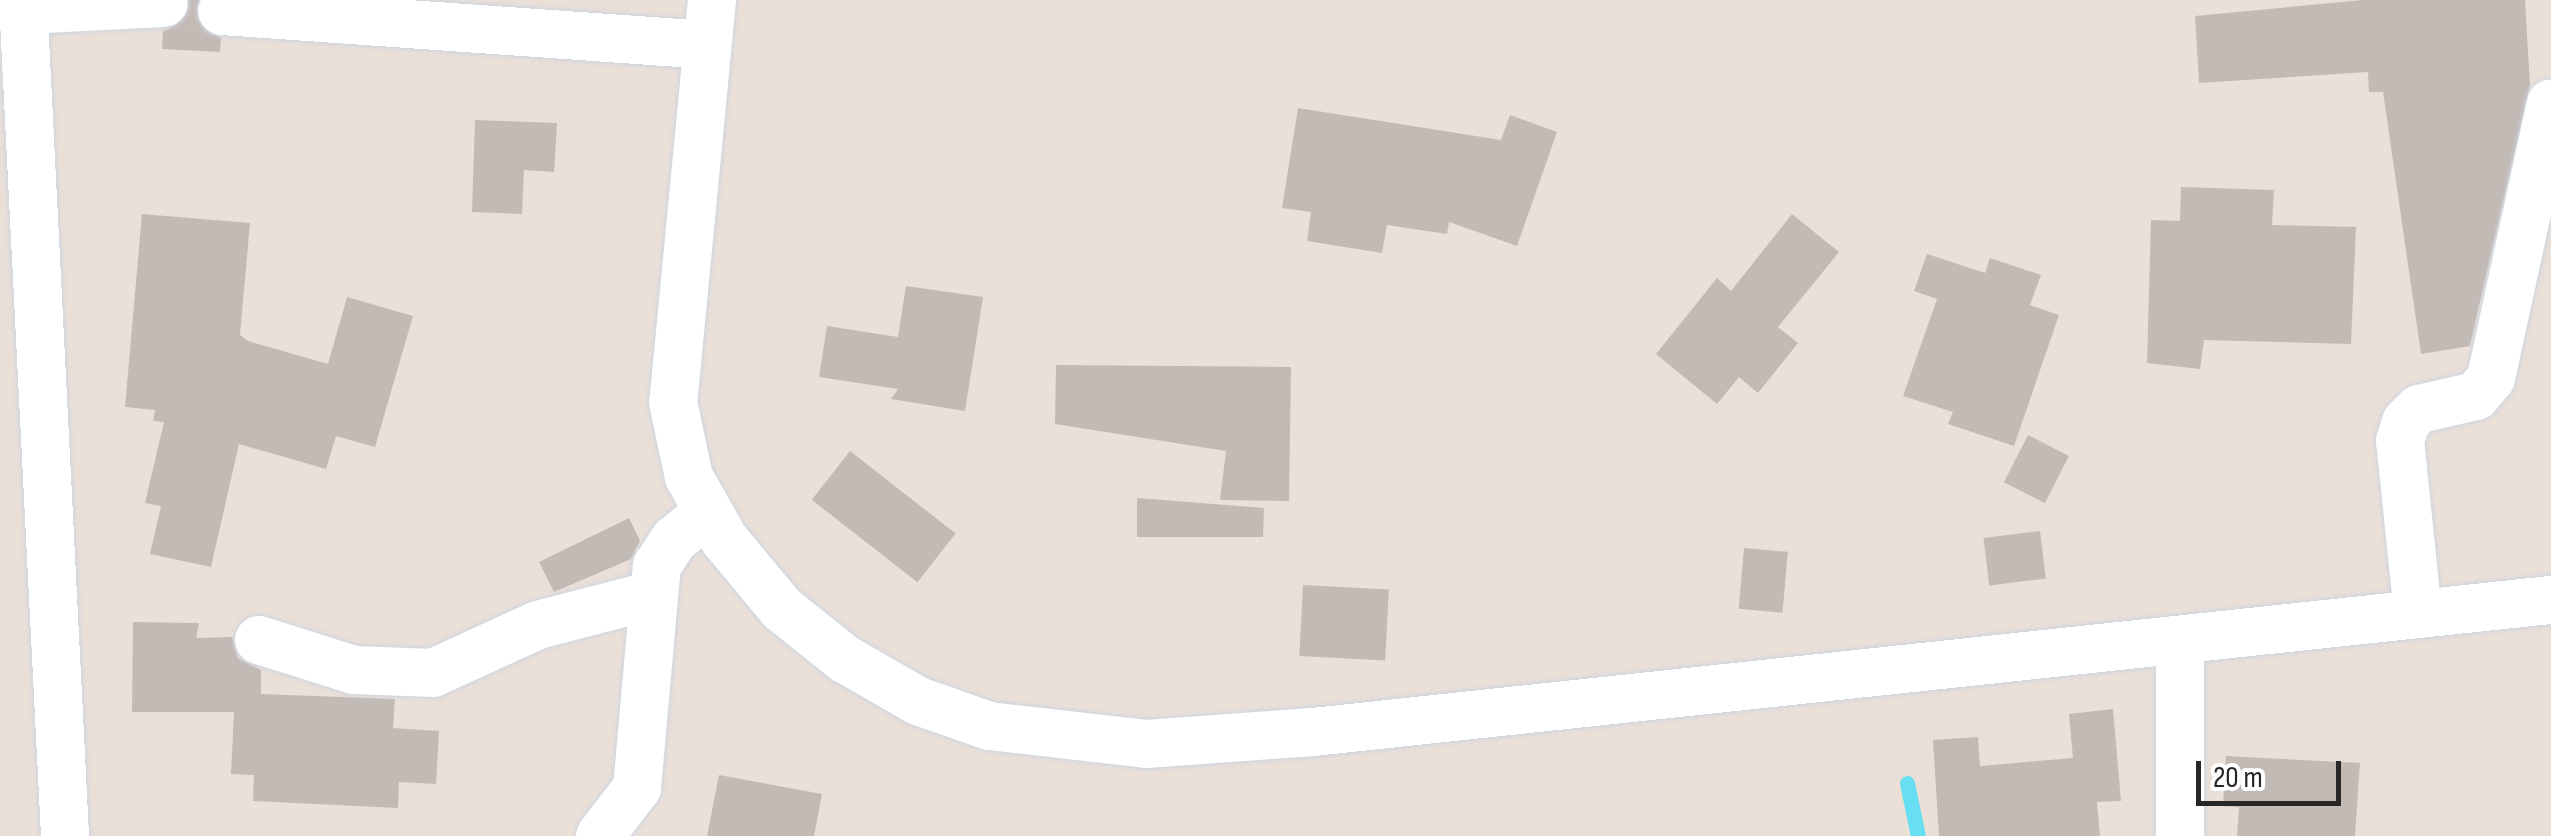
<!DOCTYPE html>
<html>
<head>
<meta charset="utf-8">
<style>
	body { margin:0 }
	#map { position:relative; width:2551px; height:836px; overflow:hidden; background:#ebe0d8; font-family:"Sofia Sans Condensed",sans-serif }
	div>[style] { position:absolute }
	.stream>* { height:15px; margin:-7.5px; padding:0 7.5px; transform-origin:7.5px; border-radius:7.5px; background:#67def1 }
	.building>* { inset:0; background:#c2bab5; transform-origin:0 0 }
	.minor-tunnel>* { height:48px; margin-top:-24px; transform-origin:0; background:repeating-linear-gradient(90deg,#c4bbb5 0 48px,transparent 0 72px) }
	.roads { filter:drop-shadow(0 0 2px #cdd4e1) drop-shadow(0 0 2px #cdd4e1) }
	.minor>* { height:48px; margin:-24px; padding:0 24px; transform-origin:24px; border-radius:24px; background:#fff }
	span { translate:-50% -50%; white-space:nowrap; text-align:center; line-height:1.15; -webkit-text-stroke:8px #fff; paint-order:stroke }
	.scale { position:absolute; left:2196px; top:761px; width:145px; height:45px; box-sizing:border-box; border:5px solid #272727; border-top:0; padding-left:12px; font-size:30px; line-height:35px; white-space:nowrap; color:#272727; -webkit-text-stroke:8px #fff; paint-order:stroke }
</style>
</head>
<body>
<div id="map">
	<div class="stream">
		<i style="left:1907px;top:783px;width:54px;rotate:78.3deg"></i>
	</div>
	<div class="building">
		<i style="clip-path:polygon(191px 0,198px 0,198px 24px,221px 38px,220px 52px,162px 49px,163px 31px,180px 25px)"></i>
		<i style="clip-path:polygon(2363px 0,2525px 0,2530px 85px,2470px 346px,2421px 354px,2383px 92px,2369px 92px,2368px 72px,2199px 83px,2195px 16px)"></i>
		<i style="clip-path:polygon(1298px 108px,1501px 140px,1510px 115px,1557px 132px,1517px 246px,1449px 222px,1447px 234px,1387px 225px,1382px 253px,1307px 241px,1311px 212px,1282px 208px)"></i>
		<i style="clip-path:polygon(475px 120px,557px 123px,554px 172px,524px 170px,522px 214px,472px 212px)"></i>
		<i style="clip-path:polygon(2181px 187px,2274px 190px,2272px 225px,2356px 227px,2351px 344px,2204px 340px,2200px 369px,2147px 363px,2151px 220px,2180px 221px)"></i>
		<i style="clip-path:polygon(142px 214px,250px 223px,240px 335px,248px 341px,328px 364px,347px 297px,413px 316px,375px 447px,336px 436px,326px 469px,239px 444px,211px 567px,150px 554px,161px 506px,145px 503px,164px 422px,153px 421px,155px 410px,125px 407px)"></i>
		<i style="clip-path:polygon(1792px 214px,1839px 252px,1778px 327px,1798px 343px,1758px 393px,1739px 377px,1717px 404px,1656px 354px,1717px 278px,1731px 291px)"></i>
		<i style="clip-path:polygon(1927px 254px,1985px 273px,1990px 258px,2041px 275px,2030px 305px,2059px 315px,2014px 446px,1948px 424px,1953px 412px,1903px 396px,1937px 299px,1914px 291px)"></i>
		<i style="clip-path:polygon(906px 286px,983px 297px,965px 411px,891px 399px,898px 389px,819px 377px,827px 326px,898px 337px)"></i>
		<i style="clip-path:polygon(1056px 365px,1291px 367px,1289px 501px,1220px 500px,1226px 451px,1055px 424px)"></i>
		<i style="left:2028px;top:435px;width:46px;height:53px;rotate:27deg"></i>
		<i style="left:850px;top:451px;width:134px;height:62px;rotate:38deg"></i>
		<i style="clip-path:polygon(1137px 498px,1264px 508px,1263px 537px,1137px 537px)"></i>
		<i style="clip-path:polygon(629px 518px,640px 541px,631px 559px,554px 592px,539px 562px)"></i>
		<i style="left:2040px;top:531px;width:48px;height:57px;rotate:83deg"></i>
		<i style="left:1744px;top:548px;width:44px;height:61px;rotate:5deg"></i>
		<i style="left:1303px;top:585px;width:86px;height:71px;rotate:3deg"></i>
		<i style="clip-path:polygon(133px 622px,199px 623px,196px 638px,232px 637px,238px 658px,261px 670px,261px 694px,395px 699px,393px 728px,439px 731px,436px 784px,399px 782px,398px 808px,253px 801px,254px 775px,231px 774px,234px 712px,132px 712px)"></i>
		<i style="clip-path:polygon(2113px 709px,2121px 801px,2097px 802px,2100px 836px,1939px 836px,1933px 740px,1978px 737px,1980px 766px,2073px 758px,2069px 714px)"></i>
		<i style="clip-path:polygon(2226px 756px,2360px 763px,2355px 836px,2237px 836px,2239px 807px,2223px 806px)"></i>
		<i style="clip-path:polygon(719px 775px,822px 794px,814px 836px,707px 836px)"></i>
	</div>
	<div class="minor-tunnel">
		<i style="left:164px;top:3px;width:59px;rotate:7.9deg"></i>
	</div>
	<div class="roads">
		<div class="minor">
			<i style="left:23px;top:0;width:837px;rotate:87.12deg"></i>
			<i style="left:712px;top:0;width:404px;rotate:95.5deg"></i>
			<i style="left:673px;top:402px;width:77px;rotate:78deg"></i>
			<i style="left:689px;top:477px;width:71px;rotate:60.6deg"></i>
			<i style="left:724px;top:539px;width:89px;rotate:50.4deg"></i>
			<i style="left:781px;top:608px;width:82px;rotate:38.6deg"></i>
			<i style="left:845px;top:659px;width:84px;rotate:29.9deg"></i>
			<i style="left:918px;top:701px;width:75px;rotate:19.4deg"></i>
			<i style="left:989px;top:726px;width:158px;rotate:6.5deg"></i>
			<i style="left:1146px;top:744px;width:167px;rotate:-4.1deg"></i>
			<i style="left:1313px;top:732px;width:1245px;rotate:-6.09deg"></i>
			<i style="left:24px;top:10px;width:140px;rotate:-2.9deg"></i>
			<i style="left:222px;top:11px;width:486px;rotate:4deg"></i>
			<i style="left:2418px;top:614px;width:174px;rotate:-95.9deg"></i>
			<i style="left:2400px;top:441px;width:20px;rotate:-72deg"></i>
			<i style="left:2406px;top:422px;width:18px;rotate:-45deg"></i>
			<i style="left:2419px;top:409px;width:58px;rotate:-12.8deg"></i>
			<i style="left:2476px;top:396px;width:23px;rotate:-50deg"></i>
			<i style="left:2491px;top:378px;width:281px;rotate:-77.7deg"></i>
			<i style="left:259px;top:640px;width:100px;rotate:17.5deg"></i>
			<i style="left:354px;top:670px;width:79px;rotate:2.2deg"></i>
			<i style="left:433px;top:673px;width:115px;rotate:-24.6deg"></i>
			<i style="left:538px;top:625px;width:115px;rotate:-14.6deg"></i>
			<i style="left:600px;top:836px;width:61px;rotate:-52.4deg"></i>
			<i style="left:637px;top:788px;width:223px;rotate:-84.9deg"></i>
			<i style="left:657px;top:566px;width:31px;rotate:-57deg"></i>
			<i style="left:674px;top:540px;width:44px;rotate:-39.5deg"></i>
			<i style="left:2180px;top:836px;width:191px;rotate:-90deg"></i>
		</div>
	</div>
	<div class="scale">20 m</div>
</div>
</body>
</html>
